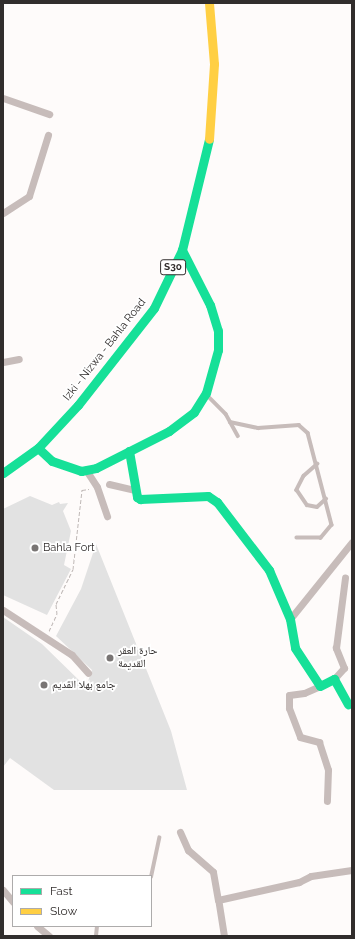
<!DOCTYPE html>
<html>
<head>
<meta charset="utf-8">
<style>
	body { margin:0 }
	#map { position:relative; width:355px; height:939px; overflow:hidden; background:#fefbfa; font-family:Raleway,"Noto Naskh Arabic",sans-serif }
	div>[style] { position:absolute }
	.building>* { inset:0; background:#e2e2e2 }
	.path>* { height:1px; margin-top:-0.5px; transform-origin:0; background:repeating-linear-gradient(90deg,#bfb8b6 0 4px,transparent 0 6px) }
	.lane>* { height:3.5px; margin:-1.75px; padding:0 1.75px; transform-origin:1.75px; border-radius:1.75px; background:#c7bcba }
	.street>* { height:7px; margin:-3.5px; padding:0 3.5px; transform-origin:3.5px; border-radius:3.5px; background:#c7bcba }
	.fast>* { height:9px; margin:-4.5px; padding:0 4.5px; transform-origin:4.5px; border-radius:4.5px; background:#16e098 }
	.slow>* { height:9px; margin:-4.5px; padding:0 4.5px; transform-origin:4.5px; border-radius:4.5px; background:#ffcf43 }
	.dots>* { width:11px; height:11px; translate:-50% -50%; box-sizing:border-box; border:2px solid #fff; border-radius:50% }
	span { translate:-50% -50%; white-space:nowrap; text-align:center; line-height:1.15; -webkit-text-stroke:3.5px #fff; paint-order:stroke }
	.shield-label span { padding:1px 3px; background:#fff; border:1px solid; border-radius:3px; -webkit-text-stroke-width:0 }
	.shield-label { font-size:10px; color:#312d2c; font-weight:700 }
	.street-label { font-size:11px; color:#312d2c }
	.poi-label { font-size:11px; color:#312d2c }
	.left { translate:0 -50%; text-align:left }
	.frame { position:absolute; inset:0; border:4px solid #312d2c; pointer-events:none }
	.legend { position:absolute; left:12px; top:875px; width:140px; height:52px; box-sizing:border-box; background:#fff; border:1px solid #adabab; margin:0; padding:5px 7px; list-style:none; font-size:12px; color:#312d2c }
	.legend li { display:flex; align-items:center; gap:8px; height:20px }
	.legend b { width:20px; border:1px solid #adabab }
</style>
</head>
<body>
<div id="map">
	<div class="building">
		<i style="clip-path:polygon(30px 496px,52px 505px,59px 502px,60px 504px,68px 503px,63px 511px,71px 531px,64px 565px,71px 569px,47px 615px,3px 595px,3px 509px)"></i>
		<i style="clip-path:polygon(96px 544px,171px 731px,187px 790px,54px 790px,10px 758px,3px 767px,3px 617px,42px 644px,86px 687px,92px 670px,56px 636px,81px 589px)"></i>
	</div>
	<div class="path">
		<i style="left:49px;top:631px;width:19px;rotate:-65deg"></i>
		<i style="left:57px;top:614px;width:10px;rotate:-96deg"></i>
		<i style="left:56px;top:604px;width:39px;rotate:-64deg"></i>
		<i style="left:73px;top:569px;width:80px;rotate:-83.5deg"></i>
		<i style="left:82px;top:490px;width:7px;rotate:-8deg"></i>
	</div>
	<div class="lane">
		<i style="left:206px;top:394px;width:28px;rotate:45deg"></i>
		<i style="left:226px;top:414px;width:25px;rotate:61deg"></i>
		<i style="left:230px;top:422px;width:29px;rotate:12deg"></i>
		<i style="left:258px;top:428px;width:41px;rotate:-4.2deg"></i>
		<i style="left:299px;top:425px;width:12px;rotate:42deg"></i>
		<i style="left:308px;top:433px;width:95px;rotate:75.4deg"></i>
		<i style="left:332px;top:525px;width:17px;rotate:130deg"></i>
		<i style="left:321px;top:538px;width:24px;rotate:180deg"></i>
		<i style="left:318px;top:464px;width:18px;rotate:139deg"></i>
		<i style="left:304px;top:476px;width:16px;rotate:117deg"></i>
		<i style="left:297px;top:490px;width:18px;rotate:56deg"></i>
		<i style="left:307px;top:505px;width:10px;rotate:11deg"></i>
		<i style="left:317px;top:507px;width:12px;rotate:-42deg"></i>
		<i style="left:151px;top:877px;width:40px;rotate:-78deg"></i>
		<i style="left:96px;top:936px;width:10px;rotate:-84deg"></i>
	</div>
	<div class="street">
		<i style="left:3px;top:98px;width:49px;rotate:19.2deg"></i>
		<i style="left:3px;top:213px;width:31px;rotate:-33deg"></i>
		<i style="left:29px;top:196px;width:64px;rotate:-72.7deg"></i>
		<i style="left:3px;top:362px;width:16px;rotate:-11deg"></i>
		<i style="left:86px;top:470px;width:20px;rotate:57deg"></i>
		<i style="left:97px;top:487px;width:31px;rotate:71deg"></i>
		<i style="left:109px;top:484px;width:28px;rotate:13deg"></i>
		<i style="left:3px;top:610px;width:82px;rotate:33.1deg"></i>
		<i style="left:72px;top:655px;width:24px;rotate:48deg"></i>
		<i style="left:290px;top:619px;width:99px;rotate:-51.2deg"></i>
		<i style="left:334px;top:679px;width:15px;rotate:-48deg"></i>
		<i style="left:344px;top:668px;width:22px;rotate:-112deg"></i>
		<i style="left:336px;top:648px;width:71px;rotate:-82.7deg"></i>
		<i style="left:320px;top:686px;width:17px;rotate:156deg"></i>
		<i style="left:304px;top:693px;width:15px;rotate:172deg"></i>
		<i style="left:289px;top:695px;width:13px;rotate:90deg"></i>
		<i style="left:289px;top:708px;width:31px;rotate:69deg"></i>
		<i style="left:300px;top:737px;width:20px;rotate:15deg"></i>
		<i style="left:319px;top:742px;width:29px;rotate:72deg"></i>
		<i style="left:328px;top:770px;width:31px;rotate:92deg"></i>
		<i style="left:180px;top:832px;width:20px;rotate:66deg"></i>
		<i style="left:188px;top:850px;width:33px;rotate:41deg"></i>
		<i style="left:213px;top:872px;width:28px;rotate:80deg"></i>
		<i style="left:3px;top:890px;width:16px;rotate:50deg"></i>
		<i style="left:37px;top:926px;width:16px;rotate:40deg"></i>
		<i style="left:224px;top:936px;width:36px;rotate:-99deg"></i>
		<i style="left:218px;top:900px;width:83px;rotate:-12.5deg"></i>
		<i style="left:299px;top:882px;width:13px;rotate:-27deg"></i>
		<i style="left:311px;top:876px;width:41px;rotate:-8.3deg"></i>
	</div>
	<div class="fast">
		<i style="left:38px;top:448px;width:19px;rotate:43deg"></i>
		<i style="left:52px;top:461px;width:31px;rotate:19deg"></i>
		<i style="left:81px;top:471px;width:15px;rotate:-11deg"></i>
		<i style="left:96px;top:468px;width:82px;rotate:-26.9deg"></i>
		<i style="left:169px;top:431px;width:31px;rotate:-37deg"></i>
		<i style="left:194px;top:412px;width:22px;rotate:-58deg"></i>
		<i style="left:206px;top:393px;width:45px;rotate:-74.4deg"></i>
		<i style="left:218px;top:350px;width:19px;rotate:-90deg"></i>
		<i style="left:218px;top:331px;width:27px;rotate:-107deg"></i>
		<i style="left:210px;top:305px;width:62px;rotate:-117deg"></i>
		<i style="left:129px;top:451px;width:47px;rotate:80.1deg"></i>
		<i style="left:137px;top:497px;width:4px;rotate:34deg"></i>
		<i style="left:140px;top:499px;width:68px;rotate:-2.5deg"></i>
		<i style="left:208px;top:496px;width:11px;rotate:34deg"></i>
		<i style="left:217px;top:502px;width:86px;rotate:52.6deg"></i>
		<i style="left:269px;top:570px;width:53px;rotate:66.8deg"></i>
		<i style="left:290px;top:619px;width:29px;rotate:80deg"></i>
		<i style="left:295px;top:648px;width:45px;rotate:56.7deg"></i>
		<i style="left:320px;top:686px;width:16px;rotate:-27deg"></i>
		<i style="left:334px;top:679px;width:29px;rotate:61deg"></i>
		<i style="left:3px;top:473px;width:43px;rotate:-35.5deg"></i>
		<i style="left:38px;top:448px;width:59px;rotate:-47.1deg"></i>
		<i style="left:78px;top:405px;width:123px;rotate:-51.9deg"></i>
		<i style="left:154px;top:308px;width:64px;rotate:-64.2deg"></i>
		<i style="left:182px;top:250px;width:114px;rotate:-76.3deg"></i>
	</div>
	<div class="slow">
		<i style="left:209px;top:3px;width:61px;rotate:85.3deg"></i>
		<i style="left:214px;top:64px;width:75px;rotate:93.8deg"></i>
	</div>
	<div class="dots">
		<i style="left:35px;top:548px;background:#797574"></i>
		<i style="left:110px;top:658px;background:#797574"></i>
		<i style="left:44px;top:685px;background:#797574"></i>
	</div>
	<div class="shield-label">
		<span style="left:173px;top:267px">S30</span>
	</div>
	<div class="street-label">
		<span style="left:105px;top:350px;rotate:-52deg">Izki - Nizwa - Bahla Road</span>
	</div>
	<div class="poi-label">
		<span class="left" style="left:43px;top:548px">Bahla Fort</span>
		<span class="left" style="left:118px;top:658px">حارة العقر<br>القديمة</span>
		<span class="left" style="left:52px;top:685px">جامع بهلا القديم</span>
	</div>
	<div class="frame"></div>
	<ul class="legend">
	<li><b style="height:5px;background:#16e098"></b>Fast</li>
	<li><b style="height:5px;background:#ffcf43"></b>Slow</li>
	</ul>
</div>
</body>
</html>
